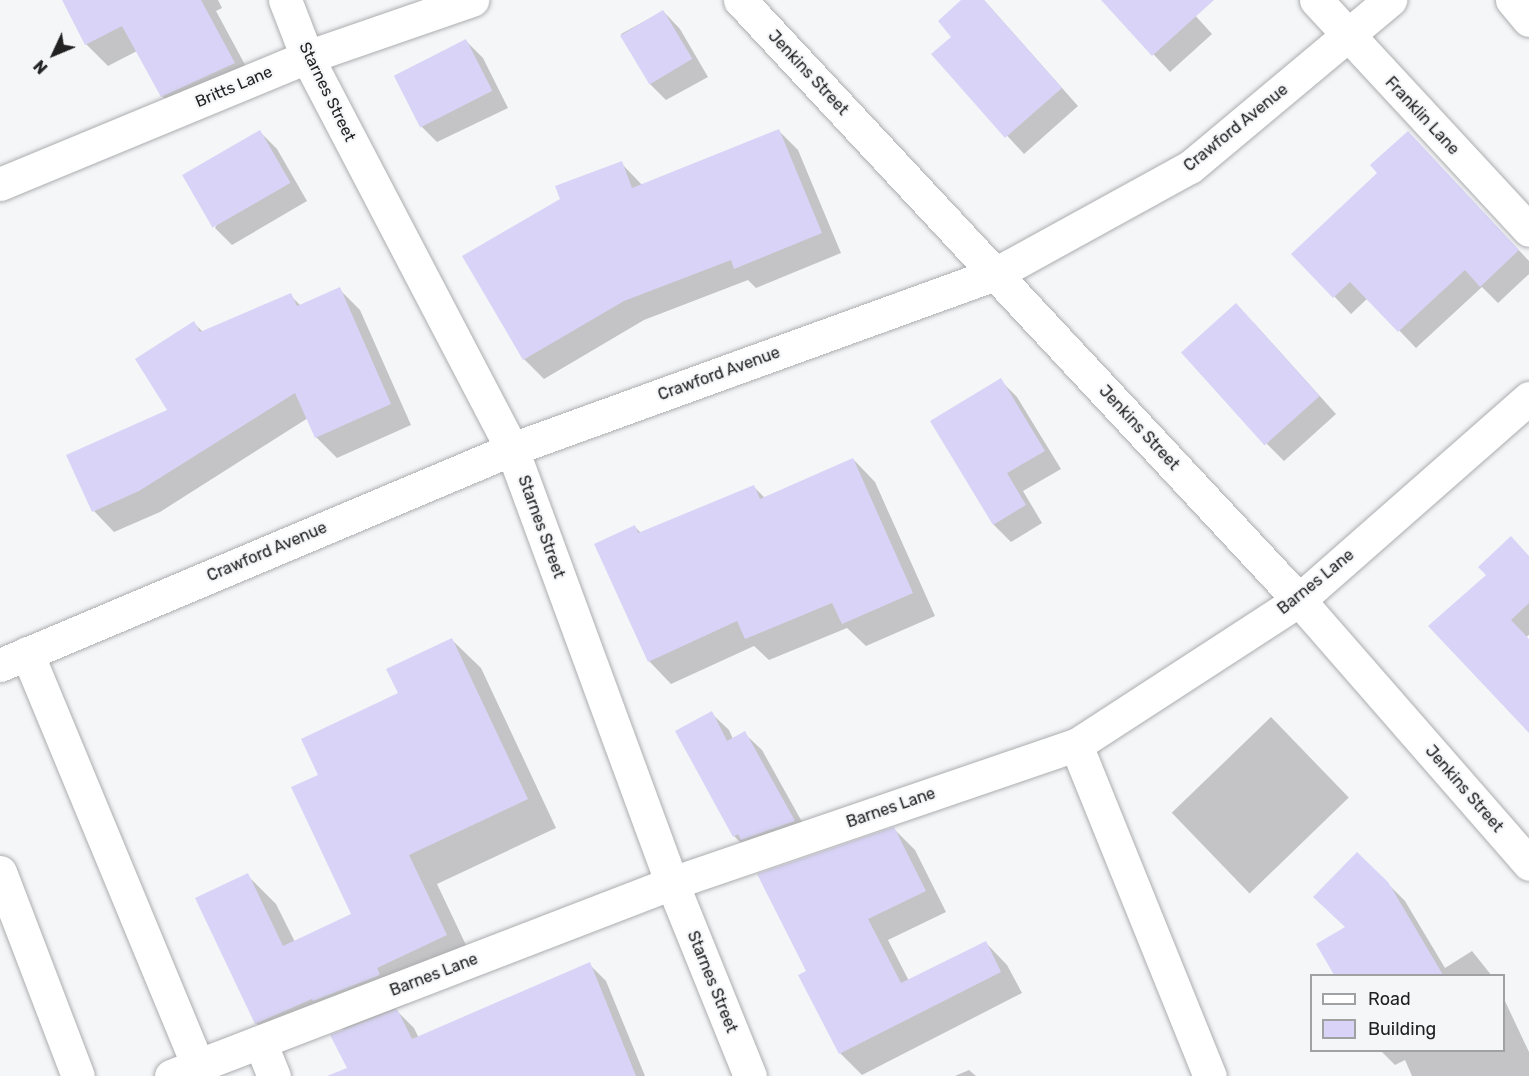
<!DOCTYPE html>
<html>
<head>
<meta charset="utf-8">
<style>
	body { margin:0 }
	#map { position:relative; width:1529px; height:1076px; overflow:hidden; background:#f5f6f8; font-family:Rubik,sans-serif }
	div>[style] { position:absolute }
	.shadow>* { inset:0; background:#0003; transform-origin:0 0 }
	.building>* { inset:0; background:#d9d4f7; transform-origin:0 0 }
	.roads { filter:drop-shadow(0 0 2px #acadaf) drop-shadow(0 0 2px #acadaf) }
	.minor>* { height:33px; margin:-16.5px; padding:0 16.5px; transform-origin:16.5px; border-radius:16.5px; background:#fff }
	span { translate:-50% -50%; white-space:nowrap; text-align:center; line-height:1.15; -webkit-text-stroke:4.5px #f5f6f8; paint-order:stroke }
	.street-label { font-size:16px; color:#212122 }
	.legend { position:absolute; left:1310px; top:974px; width:195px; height:78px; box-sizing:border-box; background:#f5f6f8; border:2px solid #a0a1a2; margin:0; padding:8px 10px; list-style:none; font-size:18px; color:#212122 }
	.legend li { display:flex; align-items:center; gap:12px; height:30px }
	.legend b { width:30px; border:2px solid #a0a1a2 }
	.north { position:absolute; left:24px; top:24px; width:60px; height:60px; -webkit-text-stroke:4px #f5f6f8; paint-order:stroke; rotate:226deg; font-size:16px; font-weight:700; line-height:24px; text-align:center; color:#212122 }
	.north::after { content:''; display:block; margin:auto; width:21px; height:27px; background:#212122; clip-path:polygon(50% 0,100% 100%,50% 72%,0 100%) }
</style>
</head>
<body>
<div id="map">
	<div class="shadow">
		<i style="clip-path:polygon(64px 0,218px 0,222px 8px,216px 11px,256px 85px,184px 118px,162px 96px,137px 51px,108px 66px,86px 44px)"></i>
		<i style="clip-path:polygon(964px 0,984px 0,1078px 106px,1024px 154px,933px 55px,953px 37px)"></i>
		<i style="clip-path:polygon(1103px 0,1208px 0,1193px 13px,1212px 34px,1170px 72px)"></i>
		<i style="clip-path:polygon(663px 11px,680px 29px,708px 77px,666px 100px,649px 83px,621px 34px)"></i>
		<i style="clip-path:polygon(466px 41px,483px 58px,508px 108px,437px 142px,420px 125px)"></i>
		<i style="clip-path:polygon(778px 130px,798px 150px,841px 253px,756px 288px,748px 280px,644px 320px,544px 379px,524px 359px,561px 200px,621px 163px,642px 185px)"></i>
		<i style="clip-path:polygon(260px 132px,277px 149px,307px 201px,232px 245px,215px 228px)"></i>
		<i style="clip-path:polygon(1425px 150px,1529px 261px,1529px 274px,1498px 303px,1482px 287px,1416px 348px,1368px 298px,1351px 314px,1294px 254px)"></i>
		<i style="clip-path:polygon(339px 289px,360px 310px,411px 425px,337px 458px,316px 437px,308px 418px,160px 512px,114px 532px,94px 511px,169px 410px,194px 323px,203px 332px,290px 295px,301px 306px)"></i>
		<i style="clip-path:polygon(1253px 322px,1336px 414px,1284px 461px,1267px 444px)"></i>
		<i style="clip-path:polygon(1000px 380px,1017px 397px,1061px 469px,1023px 491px,1042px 523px,1011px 542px,994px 525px,932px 422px)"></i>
		<i style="clip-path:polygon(853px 459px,875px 482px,935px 616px,866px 646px,847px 628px,769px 660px,754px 646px,671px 684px,649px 661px,635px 527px,641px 533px,754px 487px,765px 498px)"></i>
		<i style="clip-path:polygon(1529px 557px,1529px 635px,1526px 637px,1529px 640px,1529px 732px,1430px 627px)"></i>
		<i style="clip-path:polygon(452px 640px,481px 668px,556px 828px,437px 884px,475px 964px,404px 997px,408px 1004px,395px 1009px,414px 1028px,437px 1076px,353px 1076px,345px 1031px,341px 1027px,285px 1051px,256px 1023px,247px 875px,276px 904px,295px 942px,353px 915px,320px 775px)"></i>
		<i style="clip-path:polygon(711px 713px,729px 730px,733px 739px,744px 733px,762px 750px,811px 838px,751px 853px,734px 836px)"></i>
		<i style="left:1271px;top:717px;width:112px;height:138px;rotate:46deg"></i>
		<i style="clip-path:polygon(894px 829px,915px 850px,946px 912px,888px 940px,909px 981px,986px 943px,1007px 965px,1022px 993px,862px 1075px,840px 1053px,808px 972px)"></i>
		<i style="clip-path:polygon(1387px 883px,1405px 901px,1445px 968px,1472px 951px,1492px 976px,1336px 976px,1318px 944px,1347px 927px)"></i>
		<i style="clip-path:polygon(589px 964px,606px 981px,645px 1076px,447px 1076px)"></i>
		<i style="clip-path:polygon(1504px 999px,1529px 1052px,1529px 1076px,1412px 1076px,1405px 1060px,1395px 1065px,1380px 1050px,1504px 1050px)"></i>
		<i style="clip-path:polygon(969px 1070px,976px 1076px,955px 1076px)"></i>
	</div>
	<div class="building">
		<i style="clip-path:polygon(62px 0,201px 0,235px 63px,161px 97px,122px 26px,85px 45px)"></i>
		<i style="clip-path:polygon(961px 0,984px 0,1062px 88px,1005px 138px,931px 54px,951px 37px,938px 21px)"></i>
		<i style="clip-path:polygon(1101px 0,1214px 0,1152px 56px)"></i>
		<i style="left:663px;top:10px;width:57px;height:50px;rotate:59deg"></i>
		<i style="left:466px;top:39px;width:58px;height:81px;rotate:63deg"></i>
		<i style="clip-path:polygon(779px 129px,822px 233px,734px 269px,731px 260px,624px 301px,523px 360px,462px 256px,560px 199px,555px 186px,622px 161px,632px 188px)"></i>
		<i style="left:260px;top:130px;width:61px;height:90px;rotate:60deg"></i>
		<i style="clip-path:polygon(1408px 131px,1519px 250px,1480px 287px,1465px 270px,1398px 332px,1350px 282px,1333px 298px,1291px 254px,1377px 173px,1370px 165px)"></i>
		<i style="clip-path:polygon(340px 287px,391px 404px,315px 438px,295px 393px,139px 491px,92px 512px,66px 455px,167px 410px,135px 359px,194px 321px,200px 332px,291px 293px,297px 306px)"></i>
		<i style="left:1236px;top:303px;width:125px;height:74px;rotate:48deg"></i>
		<i style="clip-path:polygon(1001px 378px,1045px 451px,1007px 473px,1026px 505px,993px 525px,930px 421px)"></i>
		<i style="clip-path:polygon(853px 458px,913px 593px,842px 624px,832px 603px,745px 639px,737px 621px,648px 662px,594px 544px,635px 525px,638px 533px,754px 485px,760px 499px)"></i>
		<i style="clip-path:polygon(1511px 536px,1529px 556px,1529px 603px,1511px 620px,1529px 639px,1529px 733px,1428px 626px,1486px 575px,1478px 567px)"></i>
		<i style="clip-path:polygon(452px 638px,528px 799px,409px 855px,447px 935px,377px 968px,380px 975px,313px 1001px,312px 999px,255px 1024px,195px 898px,248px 873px,283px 946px,351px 914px,291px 787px,318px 775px,301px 739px,398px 693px,386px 669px)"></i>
		<i style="clip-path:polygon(712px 711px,727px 741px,745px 731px,795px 821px,741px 840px,738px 834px,733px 837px,675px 731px)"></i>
		<i style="clip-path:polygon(894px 827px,926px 891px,868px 919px,901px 983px,986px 941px,1001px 972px,839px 1054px,798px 975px,806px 971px,757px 874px)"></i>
		<i style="clip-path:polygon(1357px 852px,1388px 882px,1443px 975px,1334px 975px,1316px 944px,1345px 927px,1313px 897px)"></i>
		<i style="clip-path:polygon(590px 962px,636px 1076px,327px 1076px,347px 1068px,330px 1035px,397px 1009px,412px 1039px)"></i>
	</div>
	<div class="roads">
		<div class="minor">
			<i style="left:285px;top:0;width:61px;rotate:68.9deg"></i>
			<i style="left:307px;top:57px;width:442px;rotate:62.4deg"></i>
			<i style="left:512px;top:449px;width:463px;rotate:69.8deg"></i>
			<i style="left:672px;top:883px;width:208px;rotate:68deg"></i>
			<i style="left:740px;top:0;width:820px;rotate:47.03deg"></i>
			<i style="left:1299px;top:600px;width:350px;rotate:48.9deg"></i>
			<i style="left:1316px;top:0;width:313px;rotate:47.2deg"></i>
			<i style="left:1512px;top:0;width:26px;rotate:50deg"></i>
			<i style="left:0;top:184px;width:332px;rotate:-22.5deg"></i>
			<i style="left:307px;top:57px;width:175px;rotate:-19.1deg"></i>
			<i style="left:27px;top:653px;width:446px;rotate:67.5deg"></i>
			<i style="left:0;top:665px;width:556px;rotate:-22.87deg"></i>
			<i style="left:512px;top:449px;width:514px;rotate:-19.92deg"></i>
			<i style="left:995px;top:274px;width:222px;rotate:-28.8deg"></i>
			<i style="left:1190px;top:167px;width:261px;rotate:-39.9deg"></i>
			<i style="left:1076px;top:745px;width:357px;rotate:68deg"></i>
			<i style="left:0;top:872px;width:218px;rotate:69.1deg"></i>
			<i style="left:260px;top:1042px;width:37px;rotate:68deg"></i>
			<i style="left:171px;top:1076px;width:537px;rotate:-21.07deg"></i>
			<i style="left:672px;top:883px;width:427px;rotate:-18.9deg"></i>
			<i style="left:1076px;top:745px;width:266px;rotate:-33deg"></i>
			<i style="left:1299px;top:600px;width:306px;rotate:-41.3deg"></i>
		</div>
	</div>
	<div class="street-label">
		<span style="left:808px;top:73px;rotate:47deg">Jenkins Street</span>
		<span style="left:234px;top:87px;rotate:-23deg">Britts Lane</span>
		<span style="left:327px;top:92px;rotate:64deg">Starnes Street</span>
		<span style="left:1422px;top:116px;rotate:47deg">Franklin Lane</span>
		<span style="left:1236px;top:128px;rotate:-39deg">Crawford Avenue</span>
		<span style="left:719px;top:374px;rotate:-20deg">Crawford Avenue</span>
		<span style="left:1139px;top:428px;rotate:47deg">Jenkins Street</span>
		<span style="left:541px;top:527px;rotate:70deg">Starnes Street</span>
		<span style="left:267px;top:552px;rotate:-23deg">Crawford Avenue</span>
		<span style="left:1316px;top:582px;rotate:-39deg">Barnes Lane</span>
		<span style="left:1464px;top:789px;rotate:49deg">Jenkins Street</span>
		<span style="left:891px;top:808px;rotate:-19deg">Barnes Lane</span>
		<span style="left:434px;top:975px;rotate:-21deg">Barnes Lane</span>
		<span style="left:712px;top:982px;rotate:68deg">Starnes Street</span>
	</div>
	<ul class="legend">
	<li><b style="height:8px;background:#fff"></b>Road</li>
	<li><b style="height:16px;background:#d9d4f7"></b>Building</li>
	</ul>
	<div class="north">N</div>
</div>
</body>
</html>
